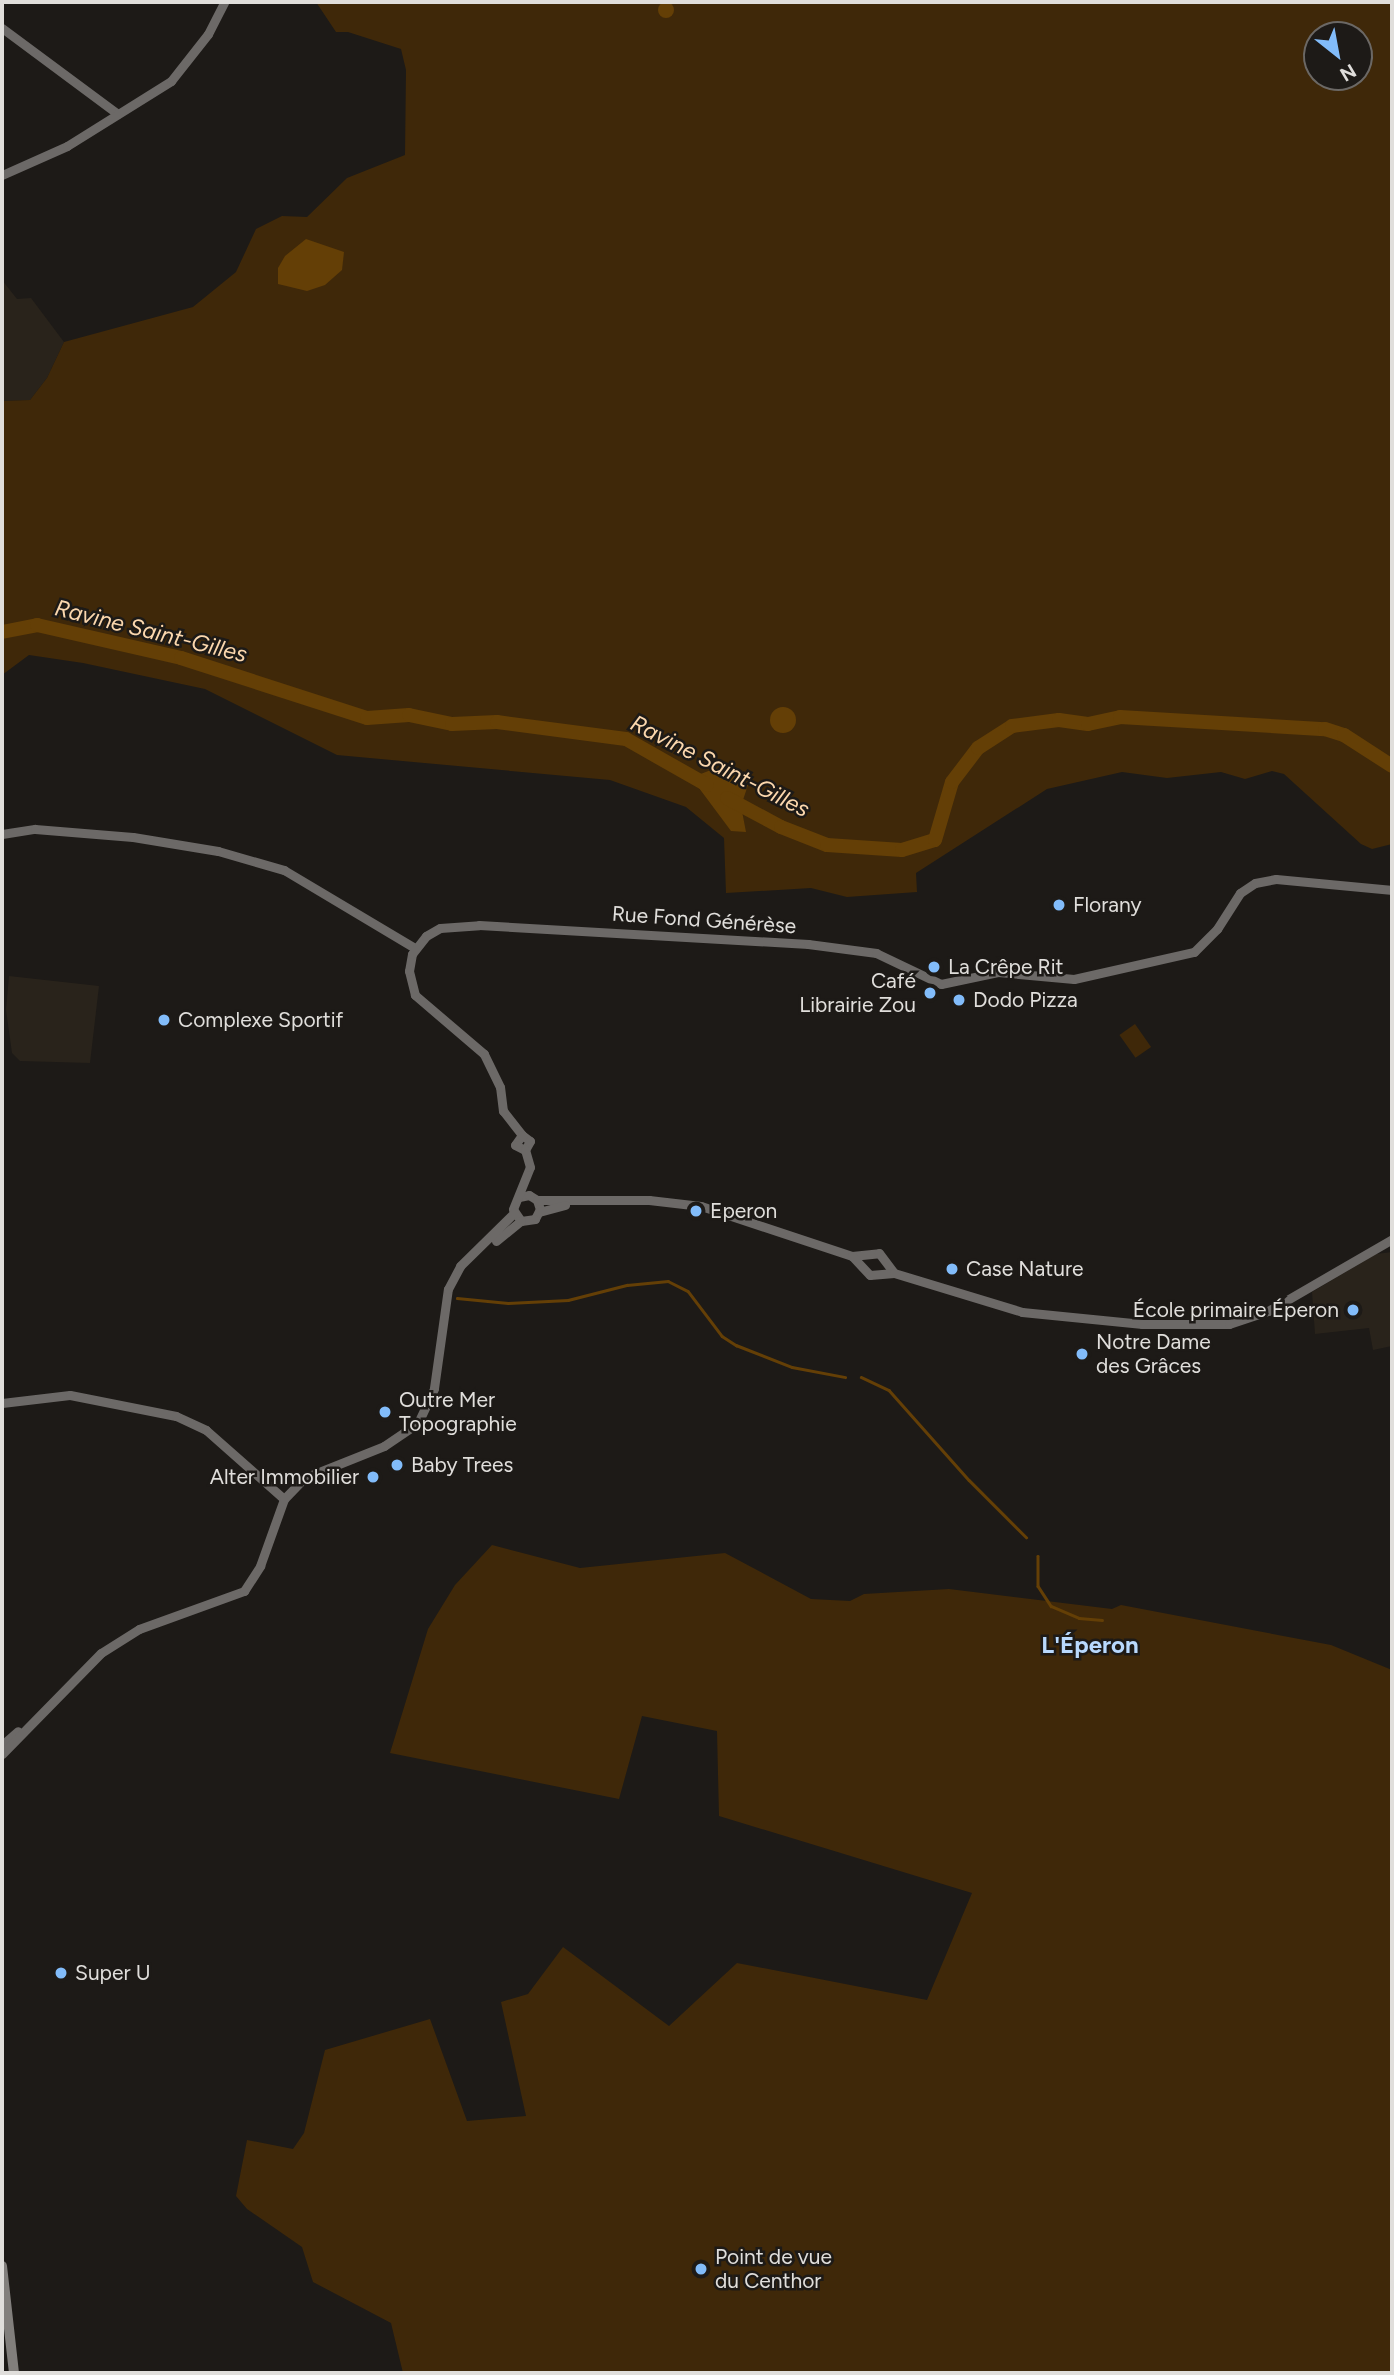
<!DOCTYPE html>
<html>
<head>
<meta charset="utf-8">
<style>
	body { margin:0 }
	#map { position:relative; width:1394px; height:2375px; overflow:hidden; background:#1d1a17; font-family:Figtree,sans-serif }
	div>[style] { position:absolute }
	.built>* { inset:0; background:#29231b }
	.green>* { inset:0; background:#3f2809; transform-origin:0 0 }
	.water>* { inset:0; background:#643f06 }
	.round { border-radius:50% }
	.stream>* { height:2.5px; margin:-1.25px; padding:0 1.25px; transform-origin:1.25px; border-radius:1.25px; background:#643f06 }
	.river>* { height:14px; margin:-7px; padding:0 7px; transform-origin:7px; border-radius:7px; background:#643f06 }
	.secondary>* { height:9px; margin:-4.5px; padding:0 4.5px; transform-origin:4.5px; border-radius:4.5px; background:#6c6967 }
	.primary>* { height:10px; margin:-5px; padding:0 5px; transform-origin:5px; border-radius:5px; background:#827f7c }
	.dots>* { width:19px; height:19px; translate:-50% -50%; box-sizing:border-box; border:4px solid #1d1a17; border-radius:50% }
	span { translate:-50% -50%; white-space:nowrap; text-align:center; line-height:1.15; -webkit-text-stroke:5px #1d1a17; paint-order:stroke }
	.poi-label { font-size:21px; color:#e0dedb }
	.left { translate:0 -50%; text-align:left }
	.right { translate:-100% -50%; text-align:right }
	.street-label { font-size:21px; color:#e0dedb }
	.water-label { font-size:23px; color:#fbd7ad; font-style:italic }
	.quarter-label { font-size:24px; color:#b9d9fd; font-weight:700 }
	.frame { position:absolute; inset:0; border:4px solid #e0dedb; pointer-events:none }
	.north { position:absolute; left:1303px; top:21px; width:70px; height:70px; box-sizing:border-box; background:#1d1a17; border:2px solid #6b6865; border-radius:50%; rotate:149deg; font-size:19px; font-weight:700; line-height:28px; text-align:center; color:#e0dedb }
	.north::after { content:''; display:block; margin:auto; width:24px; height:32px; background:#82bcfa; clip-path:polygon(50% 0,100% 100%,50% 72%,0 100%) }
</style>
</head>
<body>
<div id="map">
	<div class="built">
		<i style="clip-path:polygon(2px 280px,17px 299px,31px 298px,64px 342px,47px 378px,30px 400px,2px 401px)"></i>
		<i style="clip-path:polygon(9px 976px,99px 986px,90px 1063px,20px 1061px,12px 1053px,6px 1010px)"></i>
		<i style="clip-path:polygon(1392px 1252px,1392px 1346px,1373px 1350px,1369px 1328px,1315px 1334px,1312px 1292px,1376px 1254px)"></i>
	</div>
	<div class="green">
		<i style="clip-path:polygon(evenodd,316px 2px,1392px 2px,1392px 844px,1372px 849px,1361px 844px,1284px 774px,1272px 771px,1245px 779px,1221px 772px,1167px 778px,1122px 772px,1047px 789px,916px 873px,917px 892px,847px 897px,811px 888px,726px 893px,724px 838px,686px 807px,610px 780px,337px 755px,205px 689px,83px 663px,29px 655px,2px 675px,2px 401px,30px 400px,47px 378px,64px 342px,193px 307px,236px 272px,256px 229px,282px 216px,307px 217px,347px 178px,405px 155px,406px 70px,401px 49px,348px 32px,336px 32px,316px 2px,1317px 35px,1359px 35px,1359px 77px,1317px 77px,1317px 35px)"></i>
		<i style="left:1135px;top:1024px;width:28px;height:19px;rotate:55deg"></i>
		<i style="clip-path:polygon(492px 1545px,580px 1568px,725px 1553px,811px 1599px,850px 1601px,864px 1594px,949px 1589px,1112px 1609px,1121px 1605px,1331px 1645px,1392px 1670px,1392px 2373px,403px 2373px,391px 2323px,313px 2282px,302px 2247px,247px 2209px,236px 2196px,247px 2140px,293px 2149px,304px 2133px,325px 2050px,430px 2019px,467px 2121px,526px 2116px,501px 2002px,528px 1994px,563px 1947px,669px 2026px,737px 1963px,927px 2000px,972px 1893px,719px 1816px,717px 1731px,642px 1716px,619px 1799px,390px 1753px,428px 1629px,455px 1585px)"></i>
	</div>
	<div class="water">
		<i class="round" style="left:658px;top:2px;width:16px;height:16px"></i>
		<i style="clip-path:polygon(306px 239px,344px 252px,342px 270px,325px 285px,307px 291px,278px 284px,278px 268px,285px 256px)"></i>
		<i class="round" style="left:770px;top:707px;width:26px;height:26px"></i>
		<i style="clip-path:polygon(716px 768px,749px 782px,741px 806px,746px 832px,731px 831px,696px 784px,693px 777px)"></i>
	</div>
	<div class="stream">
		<i style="left:457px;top:1298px;width:51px;rotate:5.6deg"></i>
		<i style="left:508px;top:1303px;width:60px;rotate:-2.9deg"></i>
		<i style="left:568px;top:1300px;width:61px;rotate:-14.3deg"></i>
		<i style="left:627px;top:1285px;width:41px;rotate:-5.6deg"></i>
		<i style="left:668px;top:1281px;width:22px;rotate:27deg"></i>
		<i style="left:688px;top:1291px;width:56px;rotate:52.9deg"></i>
		<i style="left:722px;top:1336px;width:17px;rotate:33deg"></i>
		<i style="left:736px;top:1345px;width:60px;rotate:21.4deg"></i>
		<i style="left:792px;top:1367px;width:54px;rotate:10.7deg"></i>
		<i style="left:861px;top:1377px;width:31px;rotate:25deg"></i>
		<i style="left:889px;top:1390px;width:120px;rotate:48.4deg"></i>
		<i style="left:969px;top:1480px;width:81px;rotate:45deg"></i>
		<i style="left:1038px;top:1556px;width:30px;rotate:90deg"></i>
		<i style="left:1038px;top:1586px;width:24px;rotate:57deg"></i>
		<i style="left:1051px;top:1606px;width:30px;rotate:23deg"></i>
		<i style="left:1079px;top:1618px;width:23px;rotate:5deg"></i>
	</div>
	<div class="river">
		<i style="left:2px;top:632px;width:36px;rotate:-11deg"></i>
		<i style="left:37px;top:625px;width:148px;rotate:12.9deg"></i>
		<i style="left:181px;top:658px;width:195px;rotate:17.9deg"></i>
		<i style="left:367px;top:718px;width:42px;rotate:-4.1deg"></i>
		<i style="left:409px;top:715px;width:44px;rotate:11.8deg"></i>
		<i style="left:452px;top:724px;width:45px;rotate:-2.5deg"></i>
		<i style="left:497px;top:722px;width:130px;rotate:7.5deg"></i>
		<i style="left:626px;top:739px;width:93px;rotate:29.6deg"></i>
		<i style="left:727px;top:798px;width:61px;rotate:28.2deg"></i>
		<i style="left:781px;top:827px;width:49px;rotate:21.4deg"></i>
		<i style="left:827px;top:845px;width:75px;rotate:3.8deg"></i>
		<i style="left:902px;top:850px;width:34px;rotate:-17deg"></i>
		<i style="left:935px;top:840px;width:60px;rotate:-73.7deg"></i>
		<i style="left:952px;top:782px;width:43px;rotate:-52.6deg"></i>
		<i style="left:978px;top:748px;width:40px;rotate:-32.9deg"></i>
		<i style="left:1012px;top:726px;width:47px;rotate:-7.3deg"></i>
		<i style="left:1059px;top:720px;width:29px;rotate:8deg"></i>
		<i style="left:1088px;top:724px;width:33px;rotate:-12deg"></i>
		<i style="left:1120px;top:717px;width:205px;rotate:3.4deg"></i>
		<i style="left:1325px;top:729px;width:20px;rotate:18deg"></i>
		<i style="left:1344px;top:735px;width:57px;rotate:32.9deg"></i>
	</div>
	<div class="secondary">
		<i style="left:2px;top:28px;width:144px;rotate:36.6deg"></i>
		<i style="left:2px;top:175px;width:71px;rotate:-24deg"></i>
		<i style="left:67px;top:146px;width:123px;rotate:-32deg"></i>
		<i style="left:171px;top:81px;width:60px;rotate:-51.8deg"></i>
		<i style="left:208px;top:34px;width:36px;rotate:-63deg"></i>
		<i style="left:2px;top:834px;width:33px;rotate:-9deg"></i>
		<i style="left:35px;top:829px;width:98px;rotate:4.7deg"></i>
		<i style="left:133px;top:837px;width:86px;rotate:9.4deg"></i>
		<i style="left:218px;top:851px;width:69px;rotate:16.1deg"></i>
		<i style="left:284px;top:870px;width:152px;rotate:30.8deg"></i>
		<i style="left:522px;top:1135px;width:31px;rotate:-128deg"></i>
		<i style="left:503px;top:1111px;width:24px;rotate:-97deg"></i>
		<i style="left:500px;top:1087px;width:37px;rotate:-116deg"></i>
		<i style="left:484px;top:1054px;width:91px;rotate:-139.5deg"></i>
		<i style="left:415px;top:995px;width:25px;rotate:-104deg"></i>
		<i style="left:409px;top:971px;width:17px;rotate:-80deg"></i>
		<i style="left:412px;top:954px;width:23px;rotate:-52deg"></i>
		<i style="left:426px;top:936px;width:16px;rotate:-30deg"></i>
		<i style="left:440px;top:928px;width:39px;rotate:-4deg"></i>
		<i style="left:479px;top:925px;width:330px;rotate:3.3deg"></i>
		<i style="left:808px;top:944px;width:69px;rotate:7.5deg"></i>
		<i style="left:876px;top:953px;width:72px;rotate:25.5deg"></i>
		<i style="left:941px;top:984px;width:58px;rotate:-11.9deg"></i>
		<i style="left:998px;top:972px;width:76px;rotate:5.3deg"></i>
		<i style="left:1074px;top:979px;width:123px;rotate:-12.7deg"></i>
		<i style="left:1194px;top:952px;width:33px;rotate:-45deg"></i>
		<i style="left:1217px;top:929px;width:43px;rotate:-57.4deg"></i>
		<i style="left:1240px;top:893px;width:18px;rotate:-34deg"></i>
		<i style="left:1255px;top:883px;width:21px;rotate:-11deg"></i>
		<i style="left:1276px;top:879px;width:117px;rotate:5.4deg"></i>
		<i style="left:522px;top:1135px;width:12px;rotate:125deg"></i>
		<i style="left:515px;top:1145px;width:11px;rotate:27deg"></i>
		<i style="left:522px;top:1135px;width:10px;rotate:37deg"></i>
		<i style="left:530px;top:1141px;width:10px;rotate:119deg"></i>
		<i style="left:519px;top:1197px;width:10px;rotate:-11deg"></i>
		<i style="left:529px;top:1195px;width:9px;rotate:32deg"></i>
		<i style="left:537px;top:1200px;width:9px;rotate:72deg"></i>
		<i style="left:540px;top:1209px;width:11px;rotate:117deg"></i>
		<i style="left:535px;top:1219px;width:14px;rotate:172deg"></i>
		<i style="left:521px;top:1221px;width:14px;rotate:-124deg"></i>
		<i style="left:513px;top:1209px;width:45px;rotate:-68deg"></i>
		<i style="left:530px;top:1167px;width:18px;rotate:-106deg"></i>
		<i style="left:537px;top:1200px;width:112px"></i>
		<i style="left:649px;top:1200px;width:52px;rotate:6.6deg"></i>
		<i style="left:701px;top:1206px;width:159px;rotate:18.3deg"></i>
		<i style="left:852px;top:1256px;width:27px;rotate:-6deg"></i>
		<i style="left:879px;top:1253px;width:25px;rotate:53deg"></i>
		<i style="left:539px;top:1212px;width:27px;rotate:-15deg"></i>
		<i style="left:496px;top:1241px;width:32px;rotate:-39deg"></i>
		<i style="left:852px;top:1256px;width:26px;rotate:47deg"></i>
		<i style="left:870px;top:1275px;width:24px;rotate:-5deg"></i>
		<i style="left:894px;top:1273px;width:134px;rotate:16.9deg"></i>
		<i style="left:1022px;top:1312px;width:121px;rotate:5.7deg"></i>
		<i style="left:1142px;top:1324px;width:87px"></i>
		<i style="left:1229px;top:1324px;width:41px;rotate:-18.4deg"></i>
		<i style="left:1268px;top:1311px;width:143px;rotate:-30.1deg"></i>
		<i style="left:2px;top:1403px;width:68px;rotate:-6.7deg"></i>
		<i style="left:70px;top:1395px;width:108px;rotate:11.2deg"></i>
		<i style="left:176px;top:1416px;width:33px;rotate:25deg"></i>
		<i style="left:206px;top:1430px;width:104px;rotate:41.5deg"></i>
		<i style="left:2px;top:1745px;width:21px;rotate:-41deg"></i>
		<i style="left:2px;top:1754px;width:141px;rotate:-45.6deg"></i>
		<i style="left:101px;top:1653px;width:45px;rotate:-32.3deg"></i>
		<i style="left:139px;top:1629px;width:112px;rotate:-19.9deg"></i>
		<i style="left:244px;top:1591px;width:30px;rotate:-57deg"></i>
		<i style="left:260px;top:1566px;width:71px;rotate:-70.3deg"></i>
		<i style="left:284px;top:1499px;width:29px;rotate:-46deg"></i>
		<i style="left:304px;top:1478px;width:86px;rotate:-21.8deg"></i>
		<i style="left:384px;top:1446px;width:41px;rotate:-34.1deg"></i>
		<i style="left:418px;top:1423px;width:38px;rotate:-65deg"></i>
		<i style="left:434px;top:1388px;width:100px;rotate:-82deg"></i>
		<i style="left:448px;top:1289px;width:26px;rotate:-62deg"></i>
		<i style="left:460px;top:1266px;width:76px;rotate:-44.5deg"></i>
	</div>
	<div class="primary">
		<i style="left:2px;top:2266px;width:108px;rotate:83.6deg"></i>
	</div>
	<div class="dots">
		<i style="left:1059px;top:905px;background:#82bcfa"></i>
		<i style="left:934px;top:967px;background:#82bcfa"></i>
		<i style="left:930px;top:993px;background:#82bcfa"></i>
		<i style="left:959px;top:1000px;background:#82bcfa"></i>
		<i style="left:164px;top:1020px;background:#82bcfa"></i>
		<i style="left:696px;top:1211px;background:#82bcfa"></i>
		<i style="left:952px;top:1269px;background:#82bcfa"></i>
		<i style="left:1353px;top:1310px;background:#82bcfa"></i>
		<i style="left:1082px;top:1354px;background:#82bcfa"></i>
		<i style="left:385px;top:1412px;background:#82bcfa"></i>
		<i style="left:397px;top:1465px;background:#82bcfa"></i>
		<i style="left:373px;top:1477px;background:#82bcfa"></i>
		<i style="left:61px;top:1973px;background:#82bcfa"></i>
		<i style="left:701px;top:2269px;background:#82bcfa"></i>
	</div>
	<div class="poi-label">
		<span class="left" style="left:1073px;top:905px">Florany</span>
		<span class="left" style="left:948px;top:967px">La Crêpe Rit</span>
		<span class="right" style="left:916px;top:993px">Café<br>Librairie Zou</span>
		<span class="left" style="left:973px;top:1000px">Dodo Pizza</span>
		<span class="left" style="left:178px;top:1020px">Complexe Sportif</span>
		<span class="left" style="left:710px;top:1211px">Eperon</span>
		<span class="left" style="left:966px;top:1269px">Case Nature</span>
		<span class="right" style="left:1339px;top:1310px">École primaire Éperon</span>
		<span class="left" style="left:1096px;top:1354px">Notre Dame<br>des Grâces</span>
		<span class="left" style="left:399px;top:1412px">Outre Mer<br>Topographie</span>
		<span class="left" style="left:411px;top:1465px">Baby Trees</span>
		<span class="right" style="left:359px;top:1477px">Alter Immobilier</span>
		<span class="left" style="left:75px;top:1973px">Super U</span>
		<span class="left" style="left:715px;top:2269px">Point de vue<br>du Centhor</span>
	</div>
	<div class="street-label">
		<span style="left:704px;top:920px;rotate:4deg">Rue Fond Générèse</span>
	</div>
	<div class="water-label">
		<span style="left:151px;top:631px;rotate:14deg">Ravine Saint-Gilles</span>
		<span style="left:720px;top:766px;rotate:27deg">Ravine Saint-Gilles</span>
	</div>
	<div class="quarter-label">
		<span style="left:1090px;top:1645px">L'Éperon</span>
	</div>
	<div class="frame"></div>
	<div class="north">N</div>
</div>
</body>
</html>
